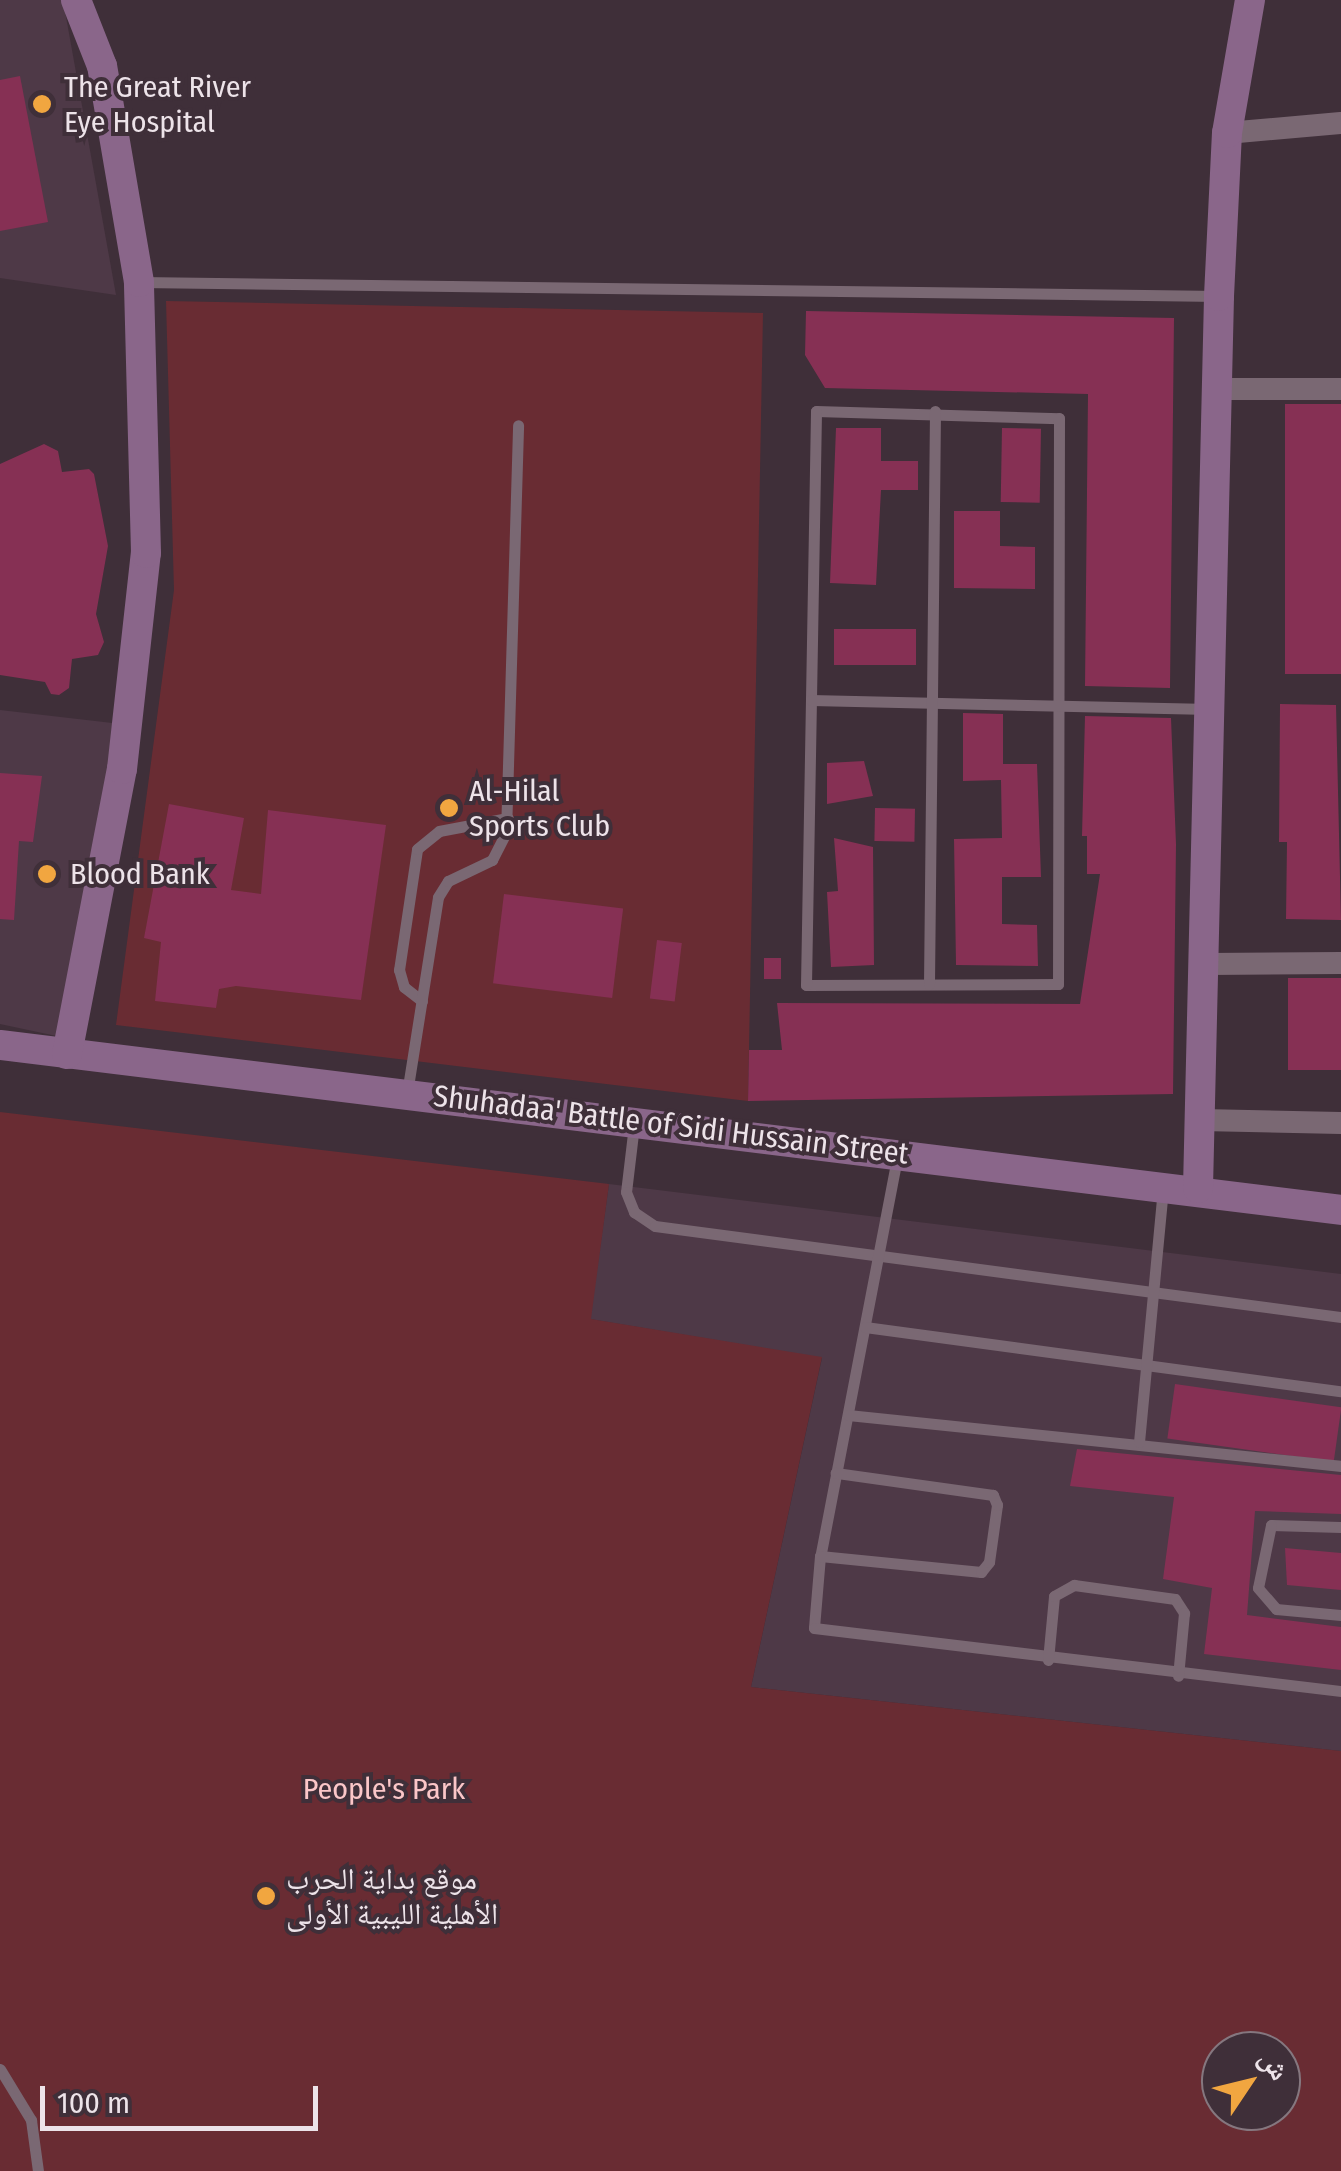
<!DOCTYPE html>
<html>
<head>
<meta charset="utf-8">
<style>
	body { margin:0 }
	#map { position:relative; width:1341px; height:2171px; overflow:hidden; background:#3f2f39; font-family:"Fira Sans Condensed","Noto Naskh Arabic",sans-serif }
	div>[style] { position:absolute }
	.built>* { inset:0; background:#4e3947 }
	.green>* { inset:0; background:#692c33 }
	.building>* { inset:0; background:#863054; transform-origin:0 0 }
	.lane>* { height:11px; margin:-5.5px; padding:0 5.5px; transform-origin:5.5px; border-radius:5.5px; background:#7a6873 }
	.street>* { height:22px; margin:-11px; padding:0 11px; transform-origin:11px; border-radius:11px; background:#7a6873 }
	.secondary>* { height:30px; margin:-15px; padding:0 15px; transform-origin:15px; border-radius:15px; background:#8a668a }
	.dots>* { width:28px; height:28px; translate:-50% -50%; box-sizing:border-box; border:5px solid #3f2f39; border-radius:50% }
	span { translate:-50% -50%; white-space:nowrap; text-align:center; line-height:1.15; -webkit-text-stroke:8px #3f2f39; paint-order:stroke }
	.poi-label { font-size:30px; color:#ede3e9 }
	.left { translate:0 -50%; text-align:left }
	.street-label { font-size:30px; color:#ede3e9 }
	.park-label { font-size:30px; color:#fbc6c8 }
	.north { position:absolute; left:1201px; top:2031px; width:100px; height:100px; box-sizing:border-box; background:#3f2f39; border:2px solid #85777f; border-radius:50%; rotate:55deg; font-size:28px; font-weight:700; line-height:40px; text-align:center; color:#ede3e9 }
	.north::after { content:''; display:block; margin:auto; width:35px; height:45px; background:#f1a640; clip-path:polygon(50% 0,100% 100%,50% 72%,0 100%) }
	.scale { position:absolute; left:40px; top:2086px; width:278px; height:45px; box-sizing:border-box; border:5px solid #ede3e9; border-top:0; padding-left:12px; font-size:30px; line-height:35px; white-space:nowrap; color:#ede3e9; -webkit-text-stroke:8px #3f2f39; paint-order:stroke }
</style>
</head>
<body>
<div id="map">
	<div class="built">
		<i style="clip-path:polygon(0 0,63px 0,116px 295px,0 278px)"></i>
		<i style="clip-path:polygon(0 710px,121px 724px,66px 1038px,0 1024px)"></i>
		<i style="clip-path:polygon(609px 1184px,1341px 1274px,1341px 1751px,751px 1687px,822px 1358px,590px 1319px)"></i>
	</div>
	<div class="green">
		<i style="clip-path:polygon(166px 301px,763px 313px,748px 1101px,116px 1025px,174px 590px)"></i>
		<i style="clip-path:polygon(evenodd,0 1112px,609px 1184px,591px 1319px,822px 1357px,751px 1687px,1341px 1751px,1341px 2171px,0 2171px,0 1112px,1221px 2051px,1281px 2051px,1281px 2111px,1221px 2111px,1221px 2051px)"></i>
	</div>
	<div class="building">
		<i style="clip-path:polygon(20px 76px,48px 222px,0 231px,0 80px)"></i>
		<i style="clip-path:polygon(806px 311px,1174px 318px,1170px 688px,1085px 686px,1088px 394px,825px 388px,805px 355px)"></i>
		<i style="left:1285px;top:404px;width:56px;height:270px"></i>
		<i style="clip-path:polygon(836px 428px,881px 428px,881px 461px,918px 461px,918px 490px,881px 490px,876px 585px,830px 583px)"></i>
		<i style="left:1002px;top:428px;width:39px;height:74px;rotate:1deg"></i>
		<i style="clip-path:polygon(44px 444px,58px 451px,62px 472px,89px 469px,94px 474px,108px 546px,96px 614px,104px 642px,98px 655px,72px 659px,69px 688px,59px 695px,51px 694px,45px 682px,0 675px,0 464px)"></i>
		<i style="clip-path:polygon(954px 511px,1000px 511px,1000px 546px,1035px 547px,1035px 589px,954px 588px)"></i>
		<i style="left:834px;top:629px;width:82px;height:36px"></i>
		<i style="clip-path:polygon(1280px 704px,1336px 705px,1341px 920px,1286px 919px,1287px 842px,1279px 842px)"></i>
		<i style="clip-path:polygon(963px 713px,1003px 714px,1003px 764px,1037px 764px,1041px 877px,1002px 877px,1002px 924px,1037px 925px,1038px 966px,956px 965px,954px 839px,1002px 838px,1001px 780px,963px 781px)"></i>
		<i style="clip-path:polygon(1085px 716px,1171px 718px,1176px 844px,1173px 1094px,748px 1101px,749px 1050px,782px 1050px,777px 1003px,1080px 1004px,1100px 874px,1087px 874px,1087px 836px,1082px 836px)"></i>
		<i style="clip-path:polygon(864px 761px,873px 796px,827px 804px,827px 763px)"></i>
		<i style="clip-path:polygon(0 773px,42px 776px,33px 842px,19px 841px,14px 920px,0 919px)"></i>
		<i style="clip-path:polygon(169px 804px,244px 818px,231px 890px,261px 894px,268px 810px,386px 825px,361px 1000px,236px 986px,219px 989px,216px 1008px,155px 1001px,161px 942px,144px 938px)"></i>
		<i style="left:875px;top:808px;width:40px;height:33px;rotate:1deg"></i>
		<i style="clip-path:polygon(834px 838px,873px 847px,874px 965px,831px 967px,827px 892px,838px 891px)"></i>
		<i style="left:504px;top:894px;width:120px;height:90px;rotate:7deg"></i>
		<i style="left:657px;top:940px;width:25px;height:59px;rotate:7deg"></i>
		<i style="left:764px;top:958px;width:17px;height:21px"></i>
		<i style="left:1288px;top:978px;width:53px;height:92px"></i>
		<i style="left:1175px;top:1384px;width:168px;height:55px;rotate:8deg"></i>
		<i style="clip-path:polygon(1077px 1449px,1341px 1475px,1341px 1514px,1255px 1511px,1247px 1615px,1341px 1627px,1341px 1670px,1204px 1654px,1212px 1588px,1163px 1579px,1174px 1497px,1070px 1486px)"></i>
		<i style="clip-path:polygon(1285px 1548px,1341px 1553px,1341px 1590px,1287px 1585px)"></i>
	</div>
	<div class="lane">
		<i style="left:139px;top:282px;width:1080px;rotate:0.74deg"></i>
		<i style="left:816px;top:411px;width:243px;rotate:1.7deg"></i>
		<i style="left:1059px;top:418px;width:566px;rotate:90.1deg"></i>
		<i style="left:1058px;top:984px;width:252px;rotate:179.8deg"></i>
		<i style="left:806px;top:985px;width:574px;rotate:-89deg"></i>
		<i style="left:811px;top:700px;width:399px;rotate:1.3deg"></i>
		<i style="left:929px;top:984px;width:573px;rotate:-89.4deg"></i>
		<i style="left:422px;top:1001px;width:23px;rotate:-142deg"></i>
		<i style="left:404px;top:987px;width:18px;rotate:-106deg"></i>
		<i style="left:399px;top:970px;width:122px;rotate:-81.5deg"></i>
		<i style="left:417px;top:849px;width:28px;rotate:-39deg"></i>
		<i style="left:439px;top:831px;width:70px;rotate:-10.7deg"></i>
		<i style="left:407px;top:1093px;width:198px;rotate:-81deg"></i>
		<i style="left:438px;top:897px;width:19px;rotate:-58deg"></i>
		<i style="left:448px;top:881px;width:49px;rotate:-25.5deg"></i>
		<i style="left:492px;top:860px;width:30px;rotate:-63deg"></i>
		<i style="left:506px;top:833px;width:408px;rotate:-88.3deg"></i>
		<i style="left:634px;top:1125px;width:67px;rotate:96.8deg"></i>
		<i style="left:626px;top:1192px;width:22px;rotate:68deg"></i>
		<i style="left:634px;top:1212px;width:25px;rotate:34deg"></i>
		<i style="left:655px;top:1226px;width:692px;rotate:7.56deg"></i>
		<i style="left:897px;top:1158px;width:405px;rotate:100.9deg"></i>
		<i style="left:820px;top:1556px;width:72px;rotate:94.8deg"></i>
		<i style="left:814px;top:1628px;width:531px;rotate:6.82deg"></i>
		<i style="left:865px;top:1327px;width:480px;rotate:7.7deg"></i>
		<i style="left:848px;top:1415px;width:496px;rotate:5.9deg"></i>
		<i style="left:1139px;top:1442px;width:254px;rotate:-84.6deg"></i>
		<i style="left:1341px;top:1527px;width:70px;rotate:-178.4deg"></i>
		<i style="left:1271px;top:1525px;width:64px;rotate:101.7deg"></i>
		<i style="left:1258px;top:1588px;width:28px;rotate:49deg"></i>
		<i style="left:1276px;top:1609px;width:65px;rotate:5.3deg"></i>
		<i style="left:820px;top:1556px;width:162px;rotate:5.7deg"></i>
		<i style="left:981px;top:1572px;width:13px;rotate:-51deg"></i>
		<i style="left:989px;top:1562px;width:58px;rotate:-82deg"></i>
		<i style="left:997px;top:1505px;width:11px;rotate:-112deg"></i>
		<i style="left:993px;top:1495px;width:159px;rotate:-172deg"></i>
		<i style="left:1048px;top:1660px;width:64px;rotate:-84.6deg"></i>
		<i style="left:1054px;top:1596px;width:23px;rotate:-29deg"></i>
		<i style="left:1074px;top:1585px;width:102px;rotate:7.9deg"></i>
		<i style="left:1175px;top:1599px;width:17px;rotate:57deg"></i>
		<i style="left:1184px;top:1613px;width:63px;rotate:95.4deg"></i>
		<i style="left:0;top:2069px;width:60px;rotate:58.7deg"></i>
		<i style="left:31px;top:2120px;width:51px;rotate:82.2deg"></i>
	</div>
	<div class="street">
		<i style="left:1227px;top:133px;width:114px;rotate:-5deg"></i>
		<i style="left:1218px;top:389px;width:123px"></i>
		<i style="left:1208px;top:964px;width:133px;rotate:-0.4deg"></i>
		<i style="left:1201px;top:1120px;width:140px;rotate:1.2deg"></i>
	</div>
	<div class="secondary">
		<i style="left:0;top:1045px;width:1351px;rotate:7.01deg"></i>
		<i style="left:67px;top:1054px;width:290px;rotate:-79.1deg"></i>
		<i style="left:122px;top:769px;width:217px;rotate:-83.7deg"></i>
		<i style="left:146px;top:553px;width:271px;rotate:-91.5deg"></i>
		<i style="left:139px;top:282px;width:219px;rotate:-99.7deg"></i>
		<i style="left:102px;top:66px;width:71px;rotate:-111.5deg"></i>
		<i style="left:1198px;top:1188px;width:892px;rotate:-88.65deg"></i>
		<i style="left:1219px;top:296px;width:163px;rotate:-87.2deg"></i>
		<i style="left:1227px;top:133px;width:135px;rotate:-80.2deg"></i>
	</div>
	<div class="dots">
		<i style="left:42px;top:104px;background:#f1a640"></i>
		<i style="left:449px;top:808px;background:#f1a640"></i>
		<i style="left:47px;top:874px;background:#f1a640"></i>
		<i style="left:266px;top:1896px;background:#f1a640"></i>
	</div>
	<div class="poi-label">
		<span class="left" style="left:64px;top:104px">The Great River<br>Eye Hospital</span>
		<span class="left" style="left:469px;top:808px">Al-Hilal<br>Sports Club</span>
		<span class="left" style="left:70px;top:874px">Blood Bank</span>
		<span class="left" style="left:286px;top:1896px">موقع بداية الحرب<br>الأهلية الليبية الأولى</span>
	</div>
	<div class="street-label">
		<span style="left:671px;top:1125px;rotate:7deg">Shuhadaa' Battle of Sidi Hussain Street</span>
	</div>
	<div class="park-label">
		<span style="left:384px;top:1789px">People's Park</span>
	</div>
	<div class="north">ش</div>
	<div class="scale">100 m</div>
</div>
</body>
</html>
